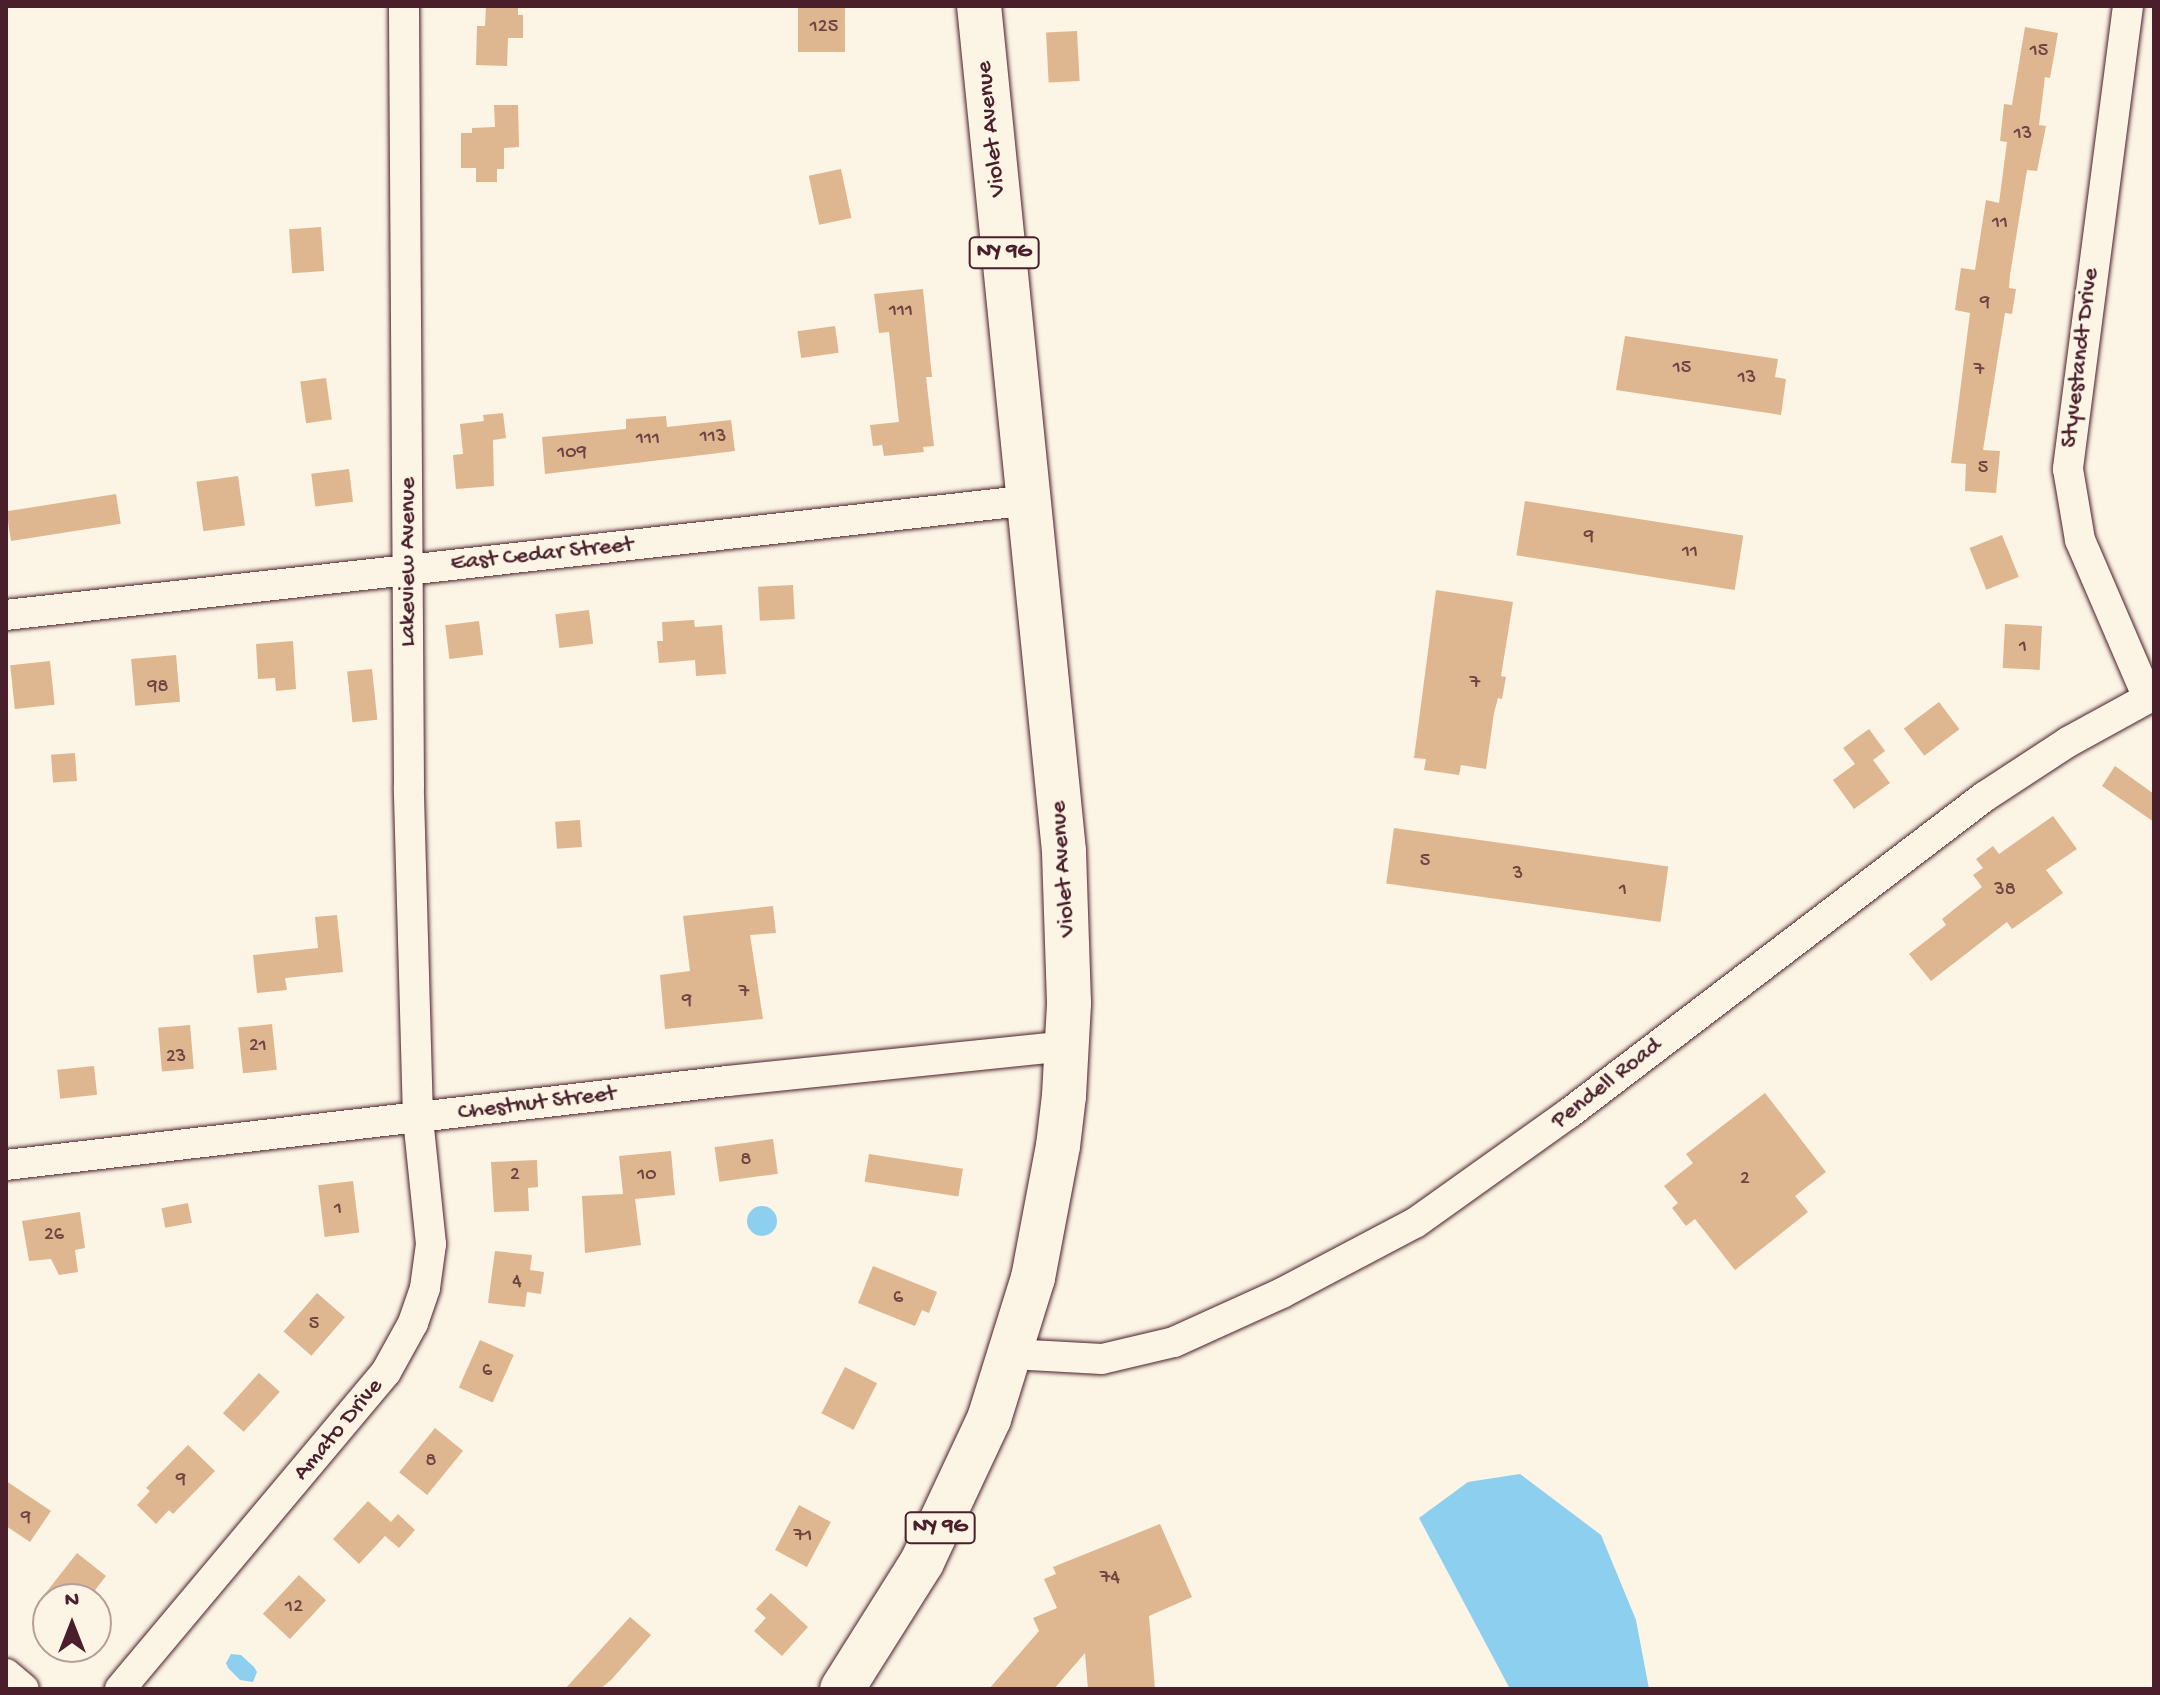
<!DOCTYPE html>
<html>
<head>
<meta charset="utf-8">
<style>
	body { margin:0 }
	#map { position:relative; width:2160px; height:1695px; overflow:hidden; background:#fcf5e5; font-family:"Gochi Hand",sans-serif }
	div>[style] { position:absolute }
	.water>* { inset:0; background:#8ccfee }
	.round { border-radius:50% }
	.building>* { inset:0; background:#deb68f; transform-origin:0 0 }
	.roads { filter:drop-shadow(0 0 2px #4a1f2b) drop-shadow(0 0 2px #4a1f2b) }
	.minor>* { height:30px; margin:-15px; padding:0 15px; transform-origin:15px; border-radius:15px; background:#fcf5e5 }
	.primary>* { height:44px; margin:-22px; padding:0 22px; transform-origin:22px; border-radius:22px; background:#fcf5e5 }
	span { translate:-50% -50%; white-space:nowrap; text-align:center; line-height:1.15; -webkit-text-stroke:6px #fcf5e5; paint-order:stroke }
	.number-label { font-size:20px; color:#6f4544 }
	.number-label span { -webkit-text-stroke-width:0 }
	.shield-label span { padding:2px 6px; background:#fcf5e5; border:2px solid; border-radius:6px; -webkit-text-stroke-width:0 }
	.shield-label { font-size:22px; color:#4a1f2b; font-weight:700 }
	.street-label { font-size:24px; color:#4a1f2b }
	.frame { position:absolute; inset:0; border:8px solid #4a1f2b; pointer-events:none }
	.north { position:absolute; left:32px; top:1583px; width:80px; height:80px; box-sizing:border-box; background:#fcf5e5; border:2px solid #b59f9b; border-radius:50%; rotate:0deg; font-size:22px; font-weight:700; line-height:32px; text-align:center; color:#4a1f2b }
	.north::after { content:''; display:block; margin:auto; width:28px; height:36px; background:#4a1f2b; clip-path:polygon(50% 0,100% 100%,50% 72%,0 100%) }
</style>
</head>
<body>
<div id="map">
	<div class="water">
		<i class="round" style="left:747px;top:1206px;width:30px;height:30px"></i>
		<i style="clip-path:polygon(1520px 1474px,1601px 1535px,1636px 1620px,1649px 1689px,1510px 1689px,1419px 1518px,1468px 1482px)"></i>
		<i style="clip-path:polygon(231px 1654px,241px 1655px,254px 1667px,257px 1672px,253px 1682px,240px 1680px,228px 1668px,226px 1663px)"></i>
	</div>
	<div class="building">
		<i style="clip-path:polygon(486px 6px,518px 6px,518px 15px,523px 15px,523px 38px,508px 38px,507px 66px,476px 65px,477px 26px,485px 26px)"></i>
		<i style="left:798px;top:6px;width:47px;height:46px"></i>
		<i style="clip-path:polygon(2025px 27px,2058px 33px,2050px 78px,2045px 77px,2039px 125px,2046px 126px,2037px 171px,2027px 170px,2010px 275px,2009px 288px,2016px 289px,2012px 314px,2005px 313px,1983px 450px,2000px 451px,1996px 493px,1965px 491px,1966px 464px,1951px 463px,1970px 313px,1955px 310px,1957px 295px,1961px 268px,1975px 270px,1986px 200px,1999px 203px,2007px 142px,2000px 141px,2004px 104px,2012px 105px)"></i>
		<i style="left:1077px;top:31px;width:50px;height:31px;rotate:87deg"></i>
		<i style="clip-path:polygon(494px 105px,518px 105px,519px 147px,504px 148px,504px 169px,497px 169px,497px 182px,476px 182px,476px 168px,461px 168px,461px 133px,472px 133px,472px 128px,495px 127px)"></i>
		<i style="left:841px;top:169px;width:50px;height:33px;rotate:78deg"></i>
		<i style="left:321px;top:227px;width:44px;height:32px;rotate:86deg"></i>
		<i style="clip-path:polygon(923px 289px,932px 377px,926px 377px,934px 446px,923px 447px,924px 452px,884px 456px,882px 445px,873px 446px,870px 425px,899px 422px,889px 332px,879px 333px,874px 294px)"></i>
		<i style="left:835px;top:326px;width:27px;height:38px;rotate:82deg"></i>
		<i style="clip-path:polygon(1625px 336px,1778px 359px,1775px 377px,1786px 379px,1781px 415px,1616px 390px)"></i>
		<i style="left:326px;top:378px;width:42px;height:26px;rotate:82deg"></i>
		<i style="clip-path:polygon(503px 413px,506px 438px,493px 440px,494px 486px,456px 489px,453px 455px,463px 454px,460px 424px,484px 421px,483px 415px)"></i>
		<i style="clip-path:polygon(666px 416px,667px 427px,731px 420px,735px 451px,545px 474px,542px 437px,626px 429px,626px 419px)"></i>
		<i style="left:349px;top:469px;width:33px;height:38px;rotate:83deg"></i>
		<i style="left:238px;top:476px;width:50px;height:42px;rotate:82deg"></i>
		<i style="left:116px;top:494px;width:30px;height:111px;rotate:81deg"></i>
		<i style="left:1525px;top:501px;width:221px;height:55px;rotate:9deg"></i>
		<i style="left:2002px;top:535px;width:45px;height:35px;rotate:68deg"></i>
		<i style="left:793px;top:585px;width:34px;height:35px;rotate:87deg"></i>
		<i style="clip-path:polygon(1436px 590px,1513px 602px,1501px 676px,1506px 677px,1502px 699px,1498px 698px,1494px 713px,1486px 769px,1461px 765px,1459px 775px,1424px 770px,1426px 759px,1414px 758px)"></i>
		<i style="left:589px;top:610px;width:34px;height:34px;rotate:83deg"></i>
		<i style="clip-path:polygon(694px 620px,695px 627px,722px 625px,726px 674px,696px 676px,695px 660px,659px 663px,657px 641px,663px 641px,662px 622px)"></i>
		<i style="left:479px;top:621px;width:34px;height:34px;rotate:83deg"></i>
		<i style="left:2005px;top:624px;width:37px;height:44px;rotate:3deg"></i>
		<i style="clip-path:polygon(293px 641px,296px 689px,276px 691px,275px 678px,258px 679px,256px 644px)"></i>
		<i style="left:176px;top:655px;width:47px;height:45px;rotate:85deg"></i>
		<i style="left:50px;top:661px;width:44px;height:40px;rotate:84deg"></i>
		<i style="left:372px;top:669px;width:51px;height:25px;rotate:84deg"></i>
		<i style="left:1939px;top:702px;width:34px;height:44px;rotate:53deg"></i>
		<i style="clip-path:polygon(1869px 729px,1885px 751px,1873px 760px,1890px 783px,1854px 809px,1833px 780px,1855px 764px,1843px 748px)"></i>
		<i style="left:75px;top:753px;width:28px;height:24px;rotate:86deg"></i>
		<i style="clip-path:polygon(2115px 766px,2154px 794px,2154px 822px,2102px 786px)"></i>
		<i style="clip-path:polygon(2053px 816px,2077px 849px,2046px 870px,2063px 893px,2012px 929px,2007px 922px,1931px 981px,1909px 954px,1946px 925px,1942px 919px,1982px 887px,1973px 875px,1983px 868px,1976px 859px,1993px 846px,1999px 854px)"></i>
		<i style="left:580px;top:820px;width:27px;height:25px;rotate:86deg"></i>
		<i style="left:1394px;top:828px;width:277px;height:56px;rotate:8deg"></i>
		<i style="clip-path:polygon(773px 906px,776px 933px,750px 935px,763px 1019px,665px 1029px,660px 975px,690px 971px,683px 916px)"></i>
		<i style="clip-path:polygon(337px 915px,343px 972px,285px 978px,287px 990px,257px 993px,253px 955px,318px 948px,315px 917px)"></i>
		<i style="left:272px;top:1024px;width:46px;height:34px;rotate:84deg"></i>
		<i style="left:190px;top:1025px;width:44px;height:32px;rotate:85deg"></i>
		<i style="left:94px;top:1066px;width:29px;height:37px;rotate:84deg"></i>
		<i style="clip-path:polygon(1765px 1093px,1826px 1172px,1795px 1196px,1808px 1212px,1735px 1270px,1695px 1219px,1686px 1226px,1672px 1208px,1678px 1203px,1664px 1186px,1693px 1163px,1686px 1154px)"></i>
		<i style="left:773px;top:1139px;width:35px;height:59px;rotate:82deg"></i>
		<i style="clip-path:polygon(671px 1151px,675px 1195px,635px 1199px,641px 1245px,585px 1253px,582px 1196px,623px 1194px,619px 1156px)"></i>
		<i style="left:869px;top:1154px;width:95px;height:28px;rotate:9deg"></i>
		<i style="clip-path:polygon(537px 1160px,538px 1187px,528px 1188px,529px 1211px,494px 1212px,491px 1162px)"></i>
		<i style="left:353px;top:1181px;width:52px;height:35px;rotate:83deg"></i>
		<i style="left:188px;top:1203px;width:20px;height:27px;rotate:79deg"></i>
		<i style="clip-path:polygon(80px 1212px,85px 1248px,75px 1250px,78px 1272px,59px 1275px,51px 1259px,29px 1261px,22px 1221px)"></i>
		<i style="clip-path:polygon(495px 1251px,532px 1255px,530px 1270px,544px 1272px,541px 1294px,527px 1292px,525px 1307px,488px 1303px)"></i>
		<i style="clip-path:polygon(873px 1266px,937px 1292px,929px 1313px,922px 1310px,915px 1326px,858px 1303px)"></i>
		<i style="left:317px;top:1293px;width:37px;height:51px;rotate:41deg"></i>
		<i style="left:480px;top:1340px;width:37px;height:52px;rotate:24deg"></i>
		<i style="left:845px;top:1367px;width:36px;height:52px;rotate:27deg"></i>
		<i style="left:259px;top:1373px;width:28px;height:54px;rotate:42deg"></i>
		<i style="left:435px;top:1428px;width:36px;height:57px;rotate:39deg"></i>
		<i style="clip-path:polygon(188px 1445px,215px 1471px,173px 1514px,169px 1510px,156px 1524px,137px 1505px,150px 1491px,146px 1488px)"></i>
		<i style="clip-path:polygon(6px 1481px,51px 1511px,30px 1542px,6px 1526px)"></i>
		<i style="clip-path:polygon(368px 1501px,391px 1522px,398px 1514px,415px 1530px,399px 1548px,385px 1536px,359px 1564px,333px 1539px)"></i>
		<i style="left:799px;top:1505px;width:36px;height:51px;rotate:28deg"></i>
		<i style="clip-path:polygon(1160px 1524px,1192px 1597px,1149px 1616px,1155px 1689px,1088px 1689px,1085px 1653px,1054px 1689px,989px 1689px,1039px 1631px,1033px 1618px,1057px 1608px,1044px 1579px,1056px 1574px,1053px 1567px)"></i>
		<i style="clip-path:polygon(77px 1553px,106px 1576px,88px 1599px,41px 1599px)"></i>
		<i style="left:299px;top:1575px;width:37px;height:53px;rotate:43deg"></i>
		<i style="clip-path:polygon(771px 1593px,808px 1627px,782px 1656px,754px 1631px,766px 1618px,756px 1609px)"></i>
		<i style="clip-path:polygon(630px 1617px,651px 1635px,611px 1680px,600px 1689px,565px 1689px)"></i>
	</div>
	<div class="roads">
		<div class="minor">
			<i style="left:2128px;top:6px;width:467px;rotate:97.4deg"></i>
			<i style="left:2068px;top:469px;width:72px;rotate:80.4deg"></i>
			<i style="left:2080px;top:540px;width:172px;rotate:66.7deg"></i>
			<i style="left:6px;top:615px;width:1031px;rotate:-6.4deg"></i>
			<i style="left:6px;top:1165px;width:727px;rotate:-6.64deg"></i>
			<i style="left:728px;top:1081px;width:342px;rotate:-5.9deg"></i>
			<i style="left:1011px;top:1354px;width:91px;rotate:3.1deg"></i>
			<i style="left:1102px;top:1359px;width:74px;rotate:-13.3deg"></i>
			<i style="left:1174px;top:1342px;width:119px;rotate:-24.4deg"></i>
			<i style="left:1282px;top:1293px;width:150px;rotate:-27.8deg"></i>
			<i style="left:1415px;top:1223px;width:188px;rotate:-35.5deg"></i>
			<i style="left:1568px;top:1114px;width:523px;rotate:-37.31deg"></i>
			<i style="left:1984px;top:797px;width:100px;rotate:-33.2deg"></i>
			<i style="left:2068px;top:742px;width:98px;rotate:-28.7deg"></i>
			<i style="left:6px;top:1674px;width:23px;rotate:40deg"></i>
			<i style="left:120px;top:1689px;width:414px;rotate:-50deg"></i>
			<i style="left:386px;top:1372px;width:56px;rotate:-61.1deg"></i>
			<i style="left:413px;top:1323px;width:37px;rotate:-71deg"></i>
			<i style="left:425px;top:1288px;width:44px;rotate:-82.2deg"></i>
			<i style="left:431px;top:1244px;width:127px;rotate:-95.9deg"></i>
			<i style="left:418px;top:1118px;width:331px;rotate:-91.6deg"></i>
			<i style="left:409px;top:787px;width:781px;rotate:-90.37deg"></i>
		</div>
		<div class="primary">
			<i style="left:842px;top:1689px;width:150px;rotate:-57.8deg"></i>
			<i style="left:922px;top:1562px;width:158px;rotate:-64.9deg"></i>
			<i style="left:989px;top:1419px;width:148px;rotate:-72.7deg"></i>
			<i style="left:1033px;top:1278px;width:134px;rotate:-79.3deg"></i>
			<i style="left:1058px;top:1146px;width:50px;rotate:-83.2deg"></i>
			<i style="left:1064px;top:1096px;width:93px;rotate:-86.9deg"></i>
			<i style="left:1069px;top:1003px;width:152px;rotate:-91.9deg"></i>
			<i style="left:1064px;top:851px;width:849px;rotate:-95.74deg"></i>
		</div>
	</div>
	<div class="number-label">
		<span style="left:824px;top:27px">125</span>
		<span style="left:2039px;top:51px">15</span>
		<span style="left:2023px;top:134px">13</span>
		<span style="left:2000px;top:223px">11</span>
		<span style="left:1985px;top:303px">9</span>
		<span style="left:901px;top:311px">111</span>
		<span style="left:1682px;top:368px">15</span>
		<span style="left:1979px;top:370px">7</span>
		<span style="left:1747px;top:378px">13</span>
		<span style="left:713px;top:437px">113</span>
		<span style="left:648px;top:439px">111</span>
		<span style="left:572px;top:453px">109</span>
		<span style="left:1983px;top:468px">5</span>
		<span style="left:1589px;top:537px">9</span>
		<span style="left:1690px;top:552px">11</span>
		<span style="left:2023px;top:647px">1</span>
		<span style="left:1475px;top:683px">7</span>
		<span style="left:158px;top:687px">98</span>
		<span style="left:1425px;top:861px">5</span>
		<span style="left:1518px;top:874px">3</span>
		<span style="left:1623px;top:890px">1</span>
		<span style="left:2005px;top:890px">38</span>
		<span style="left:744px;top:992px">7</span>
		<span style="left:687px;top:1001px">9</span>
		<span style="left:258px;top:1046px">21</span>
		<span style="left:176px;top:1057px">23</span>
		<span style="left:746px;top:1160px">8</span>
		<span style="left:515px;top:1175px">2</span>
		<span style="left:647px;top:1175px">10</span>
		<span style="left:1745px;top:1179px">2</span>
		<span style="left:338px;top:1209px">1</span>
		<span style="left:54px;top:1235px">26</span>
		<span style="left:517px;top:1282px">4</span>
		<span style="left:898px;top:1298px">6</span>
		<span style="left:314px;top:1324px">5</span>
		<span style="left:487px;top:1371px">6</span>
		<span style="left:431px;top:1461px">8</span>
		<span style="left:181px;top:1480px">9</span>
		<span style="left:26px;top:1518px">9</span>
		<span style="left:803px;top:1536px">71</span>
		<span style="left:1110px;top:1578px">74</span>
		<span style="left:294px;top:1607px">12</span>
	</div>
	<div class="shield-label">
		<span style="left:1004px;top:253px">NY 9G</span>
		<span style="left:940px;top:1528px">NY 9G</span>
	</div>
	<div class="street-label">
		<span style="left:992px;top:129px;rotate:-96deg">Violet Avenue</span>
		<span style="left:2081px;top:358px;rotate:-83deg">Styvestandt Drive</span>
		<span style="left:542px;top:555px;rotate:-6deg">East Cedar Street</span>
		<span style="left:409px;top:562px;rotate:-90deg">Lakeview Avenue</span>
		<span style="left:1064px;top:869px;rotate:-94deg">Violet Avenue</span>
		<span style="left:1607px;top:1084px;rotate:-38deg">Pendell Road</span>
		<span style="left:537px;top:1104px;rotate:-7deg">Chestnut Street</span>
		<span style="left:339px;top:1430px;rotate:-50deg">Amato Drive</span>
	</div>
	<div class="frame"></div>
	<div class="north">N</div>
</div>
</body>
</html>
